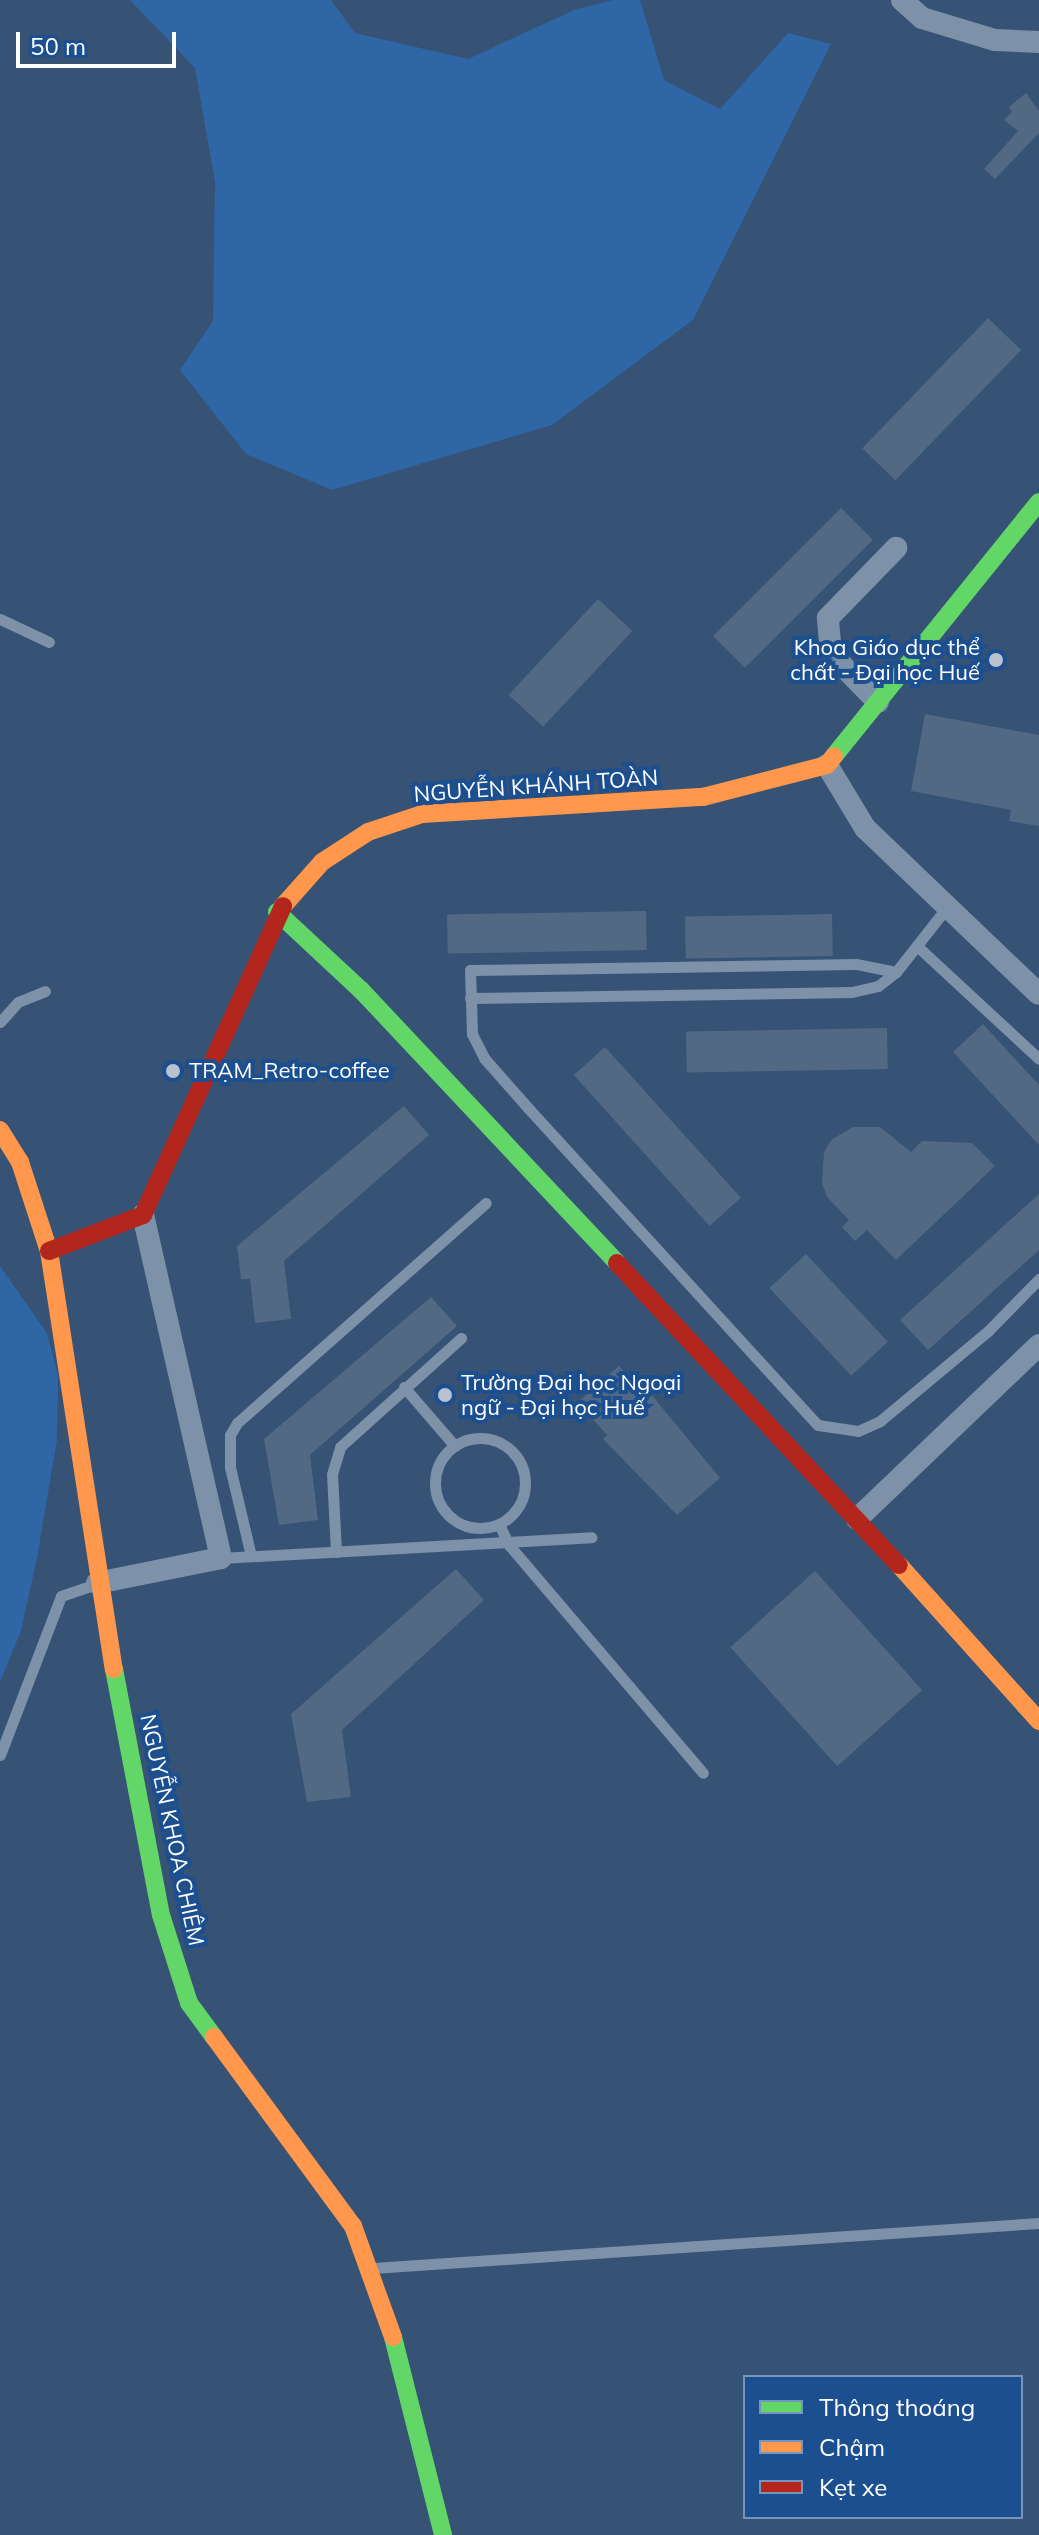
<!DOCTYPE html>
<html>
<head>
<meta charset="utf-8">
<style>
	body { margin:0 }
	#map { position:relative; width:1039px; height:2535px; overflow:hidden; background:#365274; font-family:Mulish,sans-serif }
	div>[style] { position:absolute }
	.green>* { inset:0; background:#2f66a5 }
	.building>* { inset:0; background:#526984; transform-origin:0 0 }
	.lane>* { height:11px; margin:-5.5px; padding:0 5.5px; transform-origin:5.5px; border-radius:5.5px; background:#7d92a8 }
	.lane>.ring { margin:-5.5px; padding:0; box-sizing:content-box; background:none; border:11px solid #7d92a8; border-radius:50% }
	.street>* { height:22px; margin:-11px; padding:0 11px; transform-origin:11px; border-radius:11px; background:#7d92a8 }
	.fast>* { height:18px; margin:-9px; padding:0 9px; transform-origin:9px; border-radius:9px; background:#63d668 }
	.slow>* { height:18px; margin:-9px; padding:0 9px; transform-origin:9px; border-radius:9px; background:#ff974d }
	.jam>* { height:18px; margin:-9px; padding:0 9px; transform-origin:9px; border-radius:9px; background:#b3261e }
	.dots>* { width:22px; height:22px; translate:-50% -50%; box-sizing:border-box; border:4px solid #1b4f8f; border-radius:50% }
	span { translate:-50% -50%; white-space:nowrap; text-align:center; line-height:1.15; -webkit-text-stroke:8px #1b4f8f; paint-order:stroke }
	.poi-label { font-size:22px; color:#fff }
	.right { translate:-100% -50%; text-align:right }
	.left { translate:0 -50%; text-align:left }
	.street-label { font-size:22px; color:#fff }
	.legend { position:absolute; left:743px; top:2375px; width:280px; height:144px; box-sizing:border-box; background:#1b4f8f; border:2px solid #7695bc; margin:0; padding:10px 14px; list-style:none; font-size:24px; color:#fff }
	.legend li { display:flex; align-items:center; gap:16px; height:40px }
	.legend b { width:40px; border:2px solid #7695bc }
	.scale { position:absolute; left:16px; top:32px; width:160px; height:36px; box-sizing:border-box; border:4px solid #fff; border-top:0; padding-left:10px; font-size:24px; line-height:28px; white-space:nowrap; color:#fff; -webkit-text-stroke:6px #1b4f8f; paint-order:stroke }
</style>
</head>
<body>
<div id="map">
	<div class="green">
		<i style="clip-path:polygon(130px 0,331px 0,355px 33px,468px 59px,574px 10px,613px 0,640px 0,664px 80px,720px 109px,788px 33px,831px 44px,693px 320px,552px 425px,332px 490px,246px 454px,180px 370px,213px 321px,215px 182px,195px 68px)"></i>
		<i style="clip-path:polygon(0 1266px,47px 1333px,58px 1375px,57px 1440px,37px 1558px,21px 1631px,0 1682px)"></i>
	</div>
	<div class="building">
		<i style="clip-path:polygon(1026px 93px,1039px 111px,1039px 133px,995px 179px,984px 169px,1018px 131px,1004px 120px,1012px 112px,1009px 107px)"></i>
		<i style="left:988px;top:318px;width:46px;height:181px;rotate:44deg"></i>
		<i style="left:841px;top:508px;width:45px;height:181px;rotate:45deg"></i>
		<i style="left:598px;top:599px;width:47px;height:131px;rotate:43deg"></i>
		<i style="clip-path:polygon(925px 714px,1039px 735px,1039px 826px,1009px 821px,1011px 810px,911px 791px)"></i>
		<i style="left:646px;top:911px;width:39px;height:199px;rotate:89deg"></i>
		<i style="left:832px;top:914px;width:42px;height:147px;rotate:89deg"></i>
		<i style="clip-path:polygon(983px 1024px,1039px 1085px,1039px 1145px,953px 1052px)"></i>
		<i style="left:887px;top:1028px;width:41px;height:201px;rotate:89deg"></i>
		<i style="left:605px;top:1047px;width:203px;height:42px;rotate:48deg"></i>
		<i style="clip-path:polygon(404px 1106px,429px 1135px,284px 1261px,291px 1319px,255px 1323px,250px 1279px,241px 1279px,237px 1246px)"></i>
		<i style="clip-path:polygon(853px 1127px,880px 1127px,911px 1152px,922px 1141px,972px 1143px,995px 1166px,896px 1260px,867px 1230px,855px 1241px,842px 1227px,849px 1220px,827px 1197px,822px 1183px,824px 1152px,831px 1140px)"></i>
		<i style="clip-path:polygon(1039px 1194px,1039px 1250px,928px 1350px,900px 1320px)"></i>
		<i style="left:806px;top:1254px;width:120px;height:50px;rotate:47deg"></i>
		<i style="clip-path:polygon(431px 1297px,457px 1326px,310px 1455px,318px 1520px,279px 1525px,264px 1439px)"></i>
		<i style="clip-path:polygon(619px 1366px,646px 1396px,650px 1393px,720px 1478px,677px 1515px,603px 1439px,607px 1435px,578px 1402px)"></i>
		<i style="clip-path:polygon(456px 1569px,484px 1600px,342px 1730px,351px 1797px,307px 1802px,291px 1714px)"></i>
		<i style="left:815px;top:1571px;width:160px;height:114px;rotate:48deg"></i>
	</div>
	<div class="lane">
		<i style="left:0;top:619px;width:54px;rotate:25.1deg"></i>
		<i style="left:917px;top:946px;width:166px;rotate:42.8deg"></i>
		<i style="left:896px;top:972px;width:41px;rotate:-168.7deg"></i>
		<i style="left:856px;top:964px;width:386px;rotate:179.1deg"></i>
		<i style="left:470px;top:970px;width:64px;rotate:88.2deg"></i>
		<i style="left:472px;top:1034px;width:27px;rotate:63deg"></i>
		<i style="left:484px;top:1058px;width:68px;rotate:48.6deg"></i>
		<i style="left:529px;top:1109px;width:428px;rotate:47.6deg"></i>
		<i style="left:818px;top:1425px;width:40px;rotate:8.5deg"></i>
		<i style="left:858px;top:1431px;width:24px;rotate:-24deg"></i>
		<i style="left:880px;top:1421px;width:141px;rotate:-39.8deg"></i>
		<i style="left:988px;top:1331px;width:73px;rotate:-45.6deg"></i>
		<i style="left:470px;top:998px;width:382px;rotate:-0.9deg"></i>
		<i style="left:852px;top:992px;width:27px;rotate:-13deg"></i>
		<i style="left:878px;top:986px;width:23px;rotate:-38deg"></i>
		<i style="left:896px;top:972px;width:84px;rotate:-51.8deg"></i>
		<i style="left:0;top:1022px;width:27px;rotate:-48deg"></i>
		<i style="left:18px;top:1002px;width:29px;rotate:-22deg"></i>
		<i style="left:404px;top:1387px;width:78px;rotate:49.2deg"></i>
		<i class="ring" style="left:435px;top:1438px;width:79px;height:79px"></i>
		<i style="left:499px;top:1524px;width:23px;rotate:65deg"></i>
		<i style="left:509px;top:1545px;width:299px;rotate:49.6deg"></i>
		<i style="left:336px;top:1552px;width:78px;rotate:-92.9deg"></i>
		<i style="left:332px;top:1474px;width:28px;rotate:-73deg"></i>
		<i style="left:340px;top:1447px;width:163px;rotate:-42deg"></i>
		<i style="left:251px;top:1556px;width:91px;rotate:-103.3deg"></i>
		<i style="left:230px;top:1467px;width:32px;rotate:-90deg"></i>
		<i style="left:230px;top:1435px;width:14px;rotate:-60deg"></i>
		<i style="left:237px;top:1423px;width:332px;rotate:-41.5deg"></i>
		<i style="left:221px;top:1558px;width:371px;rotate:-3.2deg"></i>
		<i style="left:0;top:1755px;width:170px;rotate:-69deg"></i>
		<i style="left:61px;top:1596px;width:34px;rotate:-19deg"></i>
		<i style="left:373px;top:2268px;width:668px;rotate:-3.87deg"></i>
	</div>
	<div class="street">
		<i style="left:902px;top:0;width:27px;rotate:42deg"></i>
		<i style="left:922px;top:18px;width:76px;rotate:16.8deg"></i>
		<i style="left:995px;top:40px;width:44px;rotate:2.6deg"></i>
		<i style="left:878px;top:702px;width:67px;rotate:-134.4deg"></i>
		<i style="left:831px;top:654px;width:36px;rotate:-95deg"></i>
		<i style="left:828px;top:618px;width:98px;rotate:-45.8deg"></i>
		<i style="left:827px;top:765px;width:74px;rotate:58.9deg"></i>
		<i style="left:865px;top:828px;width:240px;rotate:43.7deg"></i>
		<i style="left:857px;top:1519px;width:252px;rotate:-43.7deg"></i>
		<i style="left:97px;top:1583px;width:126px;rotate:-11.4deg"></i>
		<i style="left:221px;top:1558px;width:352px;rotate:-102.8deg"></i>
	</div>
	<div class="fast">
		<i style="left:834px;top:756px;width:326px;rotate:-51.1deg"></i>
		<i style="left:277px;top:912px;width:115px;rotate:42.9deg"></i>
		<i style="left:361px;top:990px;width:374px;rotate:46.8deg"></i>
		<i style="left:114px;top:1669px;width:250px;rotate:79.2deg"></i>
		<i style="left:161px;top:1915px;width:92px;rotate:72.3deg"></i>
		<i style="left:189px;top:2003px;width:42px;rotate:53.7deg"></i>
		<i style="left:393px;top:2337px;width:204px;rotate:75.8deg"></i>
	</div>
	<div class="slow">
		<i style="left:283px;top:906px;width:59px;rotate:-48.4deg"></i>
		<i style="left:322px;top:862px;width:55px;rotate:-33.1deg"></i>
		<i style="left:368px;top:832px;width:57px;rotate:-18.4deg"></i>
		<i style="left:422px;top:814px;width:282px;rotate:-3.5deg"></i>
		<i style="left:703px;top:797px;width:128px;rotate:-14.5deg"></i>
		<i style="left:827px;top:765px;width:11px;rotate:-52deg"></i>
		<i style="left:0;top:1130px;width:38px;rotate:58deg"></i>
		<i style="left:20px;top:1162px;width:94px;rotate:72deg"></i>
		<i style="left:49px;top:1251px;width:423px;rotate:81.2deg"></i>
		<i style="left:899px;top:1565px;width:210px;rotate:48.1deg"></i>
		<i style="left:214px;top:2037px;width:235px;rotate:53.7deg"></i>
		<i style="left:353px;top:2226px;width:118px;rotate:70.2deg"></i>
	</div>
	<div class="jam">
		<i style="left:49px;top:1251px;width:101px;rotate:-21deg"></i>
		<i style="left:143px;top:1215px;width:339px;rotate:-65.6deg"></i>
		<i style="left:617px;top:1263px;width:413px;rotate:47deg"></i>
	</div>
	<div class="dots">
		<i style="left:996px;top:660px;background:#b9c2ce"></i>
		<i style="left:173px;top:1071px;background:#b9c2ce"></i>
		<i style="left:445px;top:1395px;background:#b9c2ce"></i>
	</div>
	<div class="poi-label">
		<span class="right" style="left:980px;top:660px">Khoa Giáo dục thể<br>chất - Đại học Huế</span>
		<span class="left" style="left:189px;top:1071px">TRẠM_Retro-coffee</span>
		<span class="left" style="left:461px;top:1395px">Trường Đại học Ngoại<br>ngữ - Đại học Huế</span>
	</div>
	<div class="street-label">
		<span style="left:536px;top:786px;rotate:-4deg">NGUYỄN KHÁNH TOÀN</span>
		<span style="left:172px;top:1830px;rotate:78deg">NGUYỄN KHOA CHIÊM</span>
	</div>
	<ul class="legend">
	<li><b style="height:10px;background:#63d668"></b>Thông thoáng</li>
	<li><b style="height:10px;background:#ff974d"></b>Chậm</li>
	<li><b style="height:10px;background:#b3261e"></b>Kẹt xe</li>
	</ul>
	<div class="scale">50 m</div>
</div>
</body>
</html>
